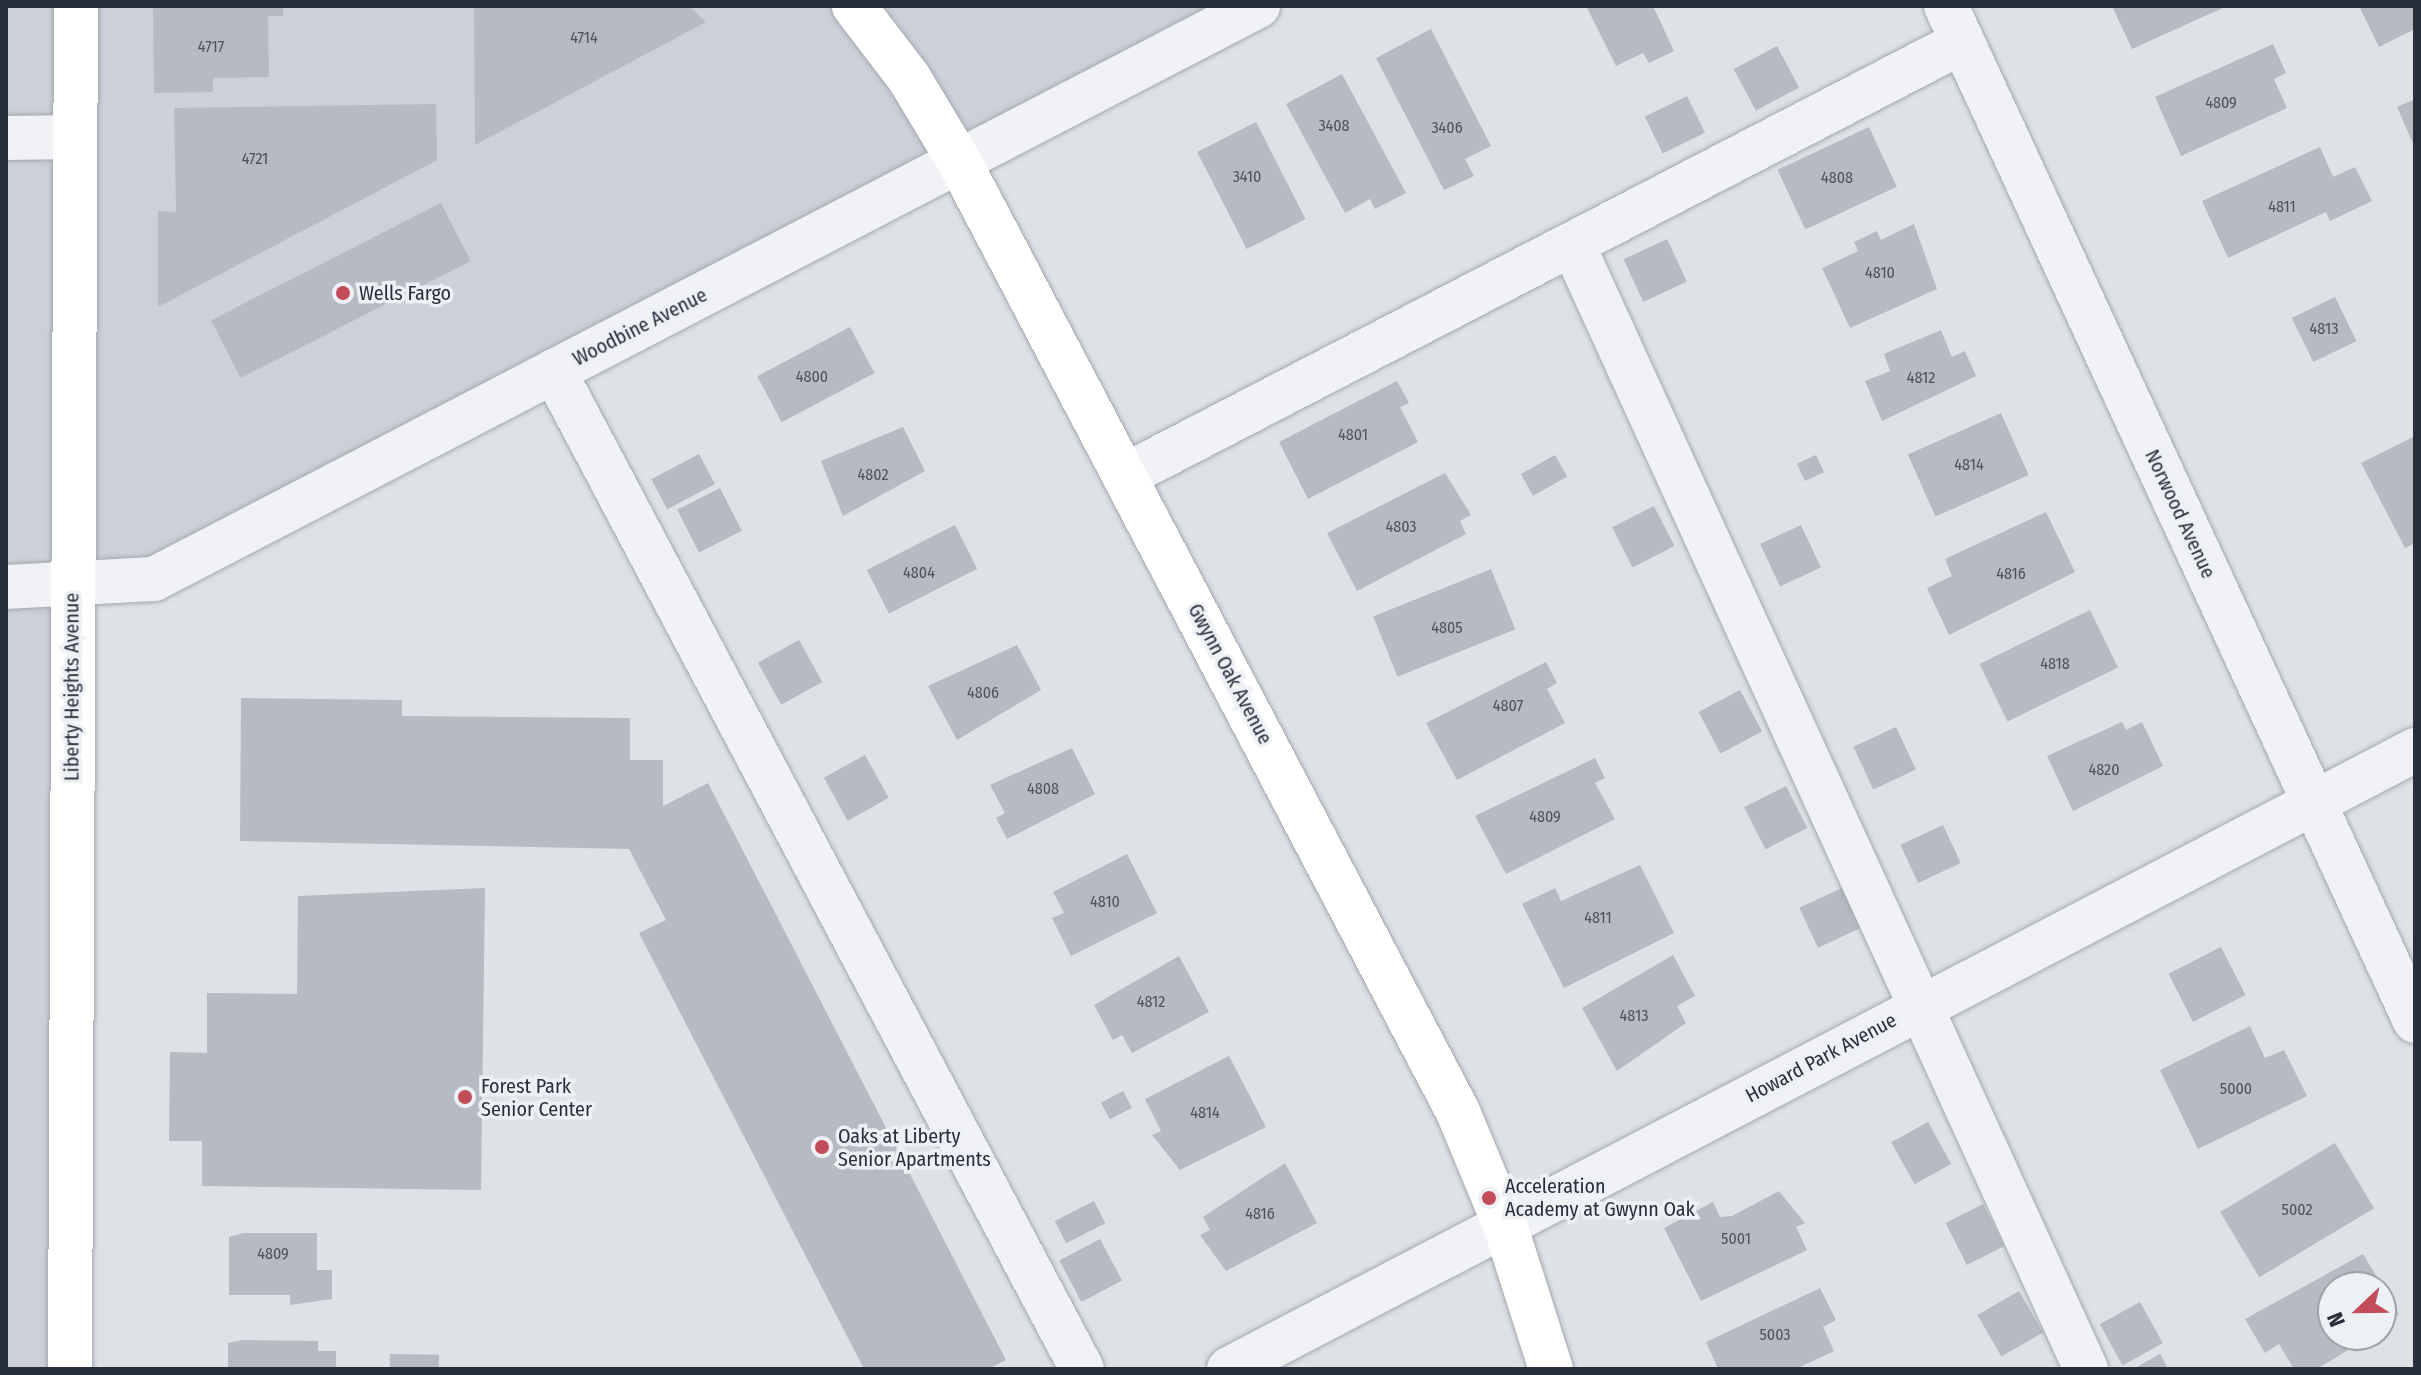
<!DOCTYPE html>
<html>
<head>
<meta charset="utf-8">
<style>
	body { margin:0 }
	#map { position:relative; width:2421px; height:1375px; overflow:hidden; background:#dee1e6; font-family:"Fira Sans Condensed",sans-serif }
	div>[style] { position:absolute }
	.built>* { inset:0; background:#ccd0d8 }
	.building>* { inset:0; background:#b6bac2; transform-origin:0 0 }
	.roads { filter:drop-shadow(0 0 2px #a4a8b0) drop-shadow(0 0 2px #a4a8b0) }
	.minor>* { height:44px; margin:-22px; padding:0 22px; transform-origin:22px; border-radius:22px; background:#f0f2f5 }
	.major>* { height:44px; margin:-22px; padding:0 22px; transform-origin:22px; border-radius:22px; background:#fff }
	.dots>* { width:22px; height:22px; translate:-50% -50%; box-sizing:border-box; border:4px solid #edf0f4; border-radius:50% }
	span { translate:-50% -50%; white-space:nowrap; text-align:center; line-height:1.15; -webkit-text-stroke:7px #edf0f4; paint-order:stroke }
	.number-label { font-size:16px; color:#4c525e }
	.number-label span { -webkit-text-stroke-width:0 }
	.poi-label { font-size:20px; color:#282f3c }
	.left { translate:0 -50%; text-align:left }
	.street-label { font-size:20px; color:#282f3c }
	.frame { position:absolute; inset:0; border:8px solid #282f3c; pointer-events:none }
	.north { position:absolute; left:2317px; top:1271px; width:80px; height:80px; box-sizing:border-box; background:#edf0f4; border:2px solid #9ea3aa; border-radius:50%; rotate:248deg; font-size:22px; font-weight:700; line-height:32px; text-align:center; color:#282f3c }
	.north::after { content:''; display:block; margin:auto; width:28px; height:36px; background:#c24c58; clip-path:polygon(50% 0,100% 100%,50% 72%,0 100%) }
</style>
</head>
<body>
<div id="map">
	<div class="built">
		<i style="clip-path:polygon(6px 6px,1244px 6px,558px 364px,69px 595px,68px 1369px,6px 1369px)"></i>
	</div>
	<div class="building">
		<i style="clip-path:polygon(153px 6px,283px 6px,283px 16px,268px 16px,269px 77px,213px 78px,213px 92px,154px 93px)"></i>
		<i style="clip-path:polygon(474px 6px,689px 6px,706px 22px,475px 145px)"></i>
		<i style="clip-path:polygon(1586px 6px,1653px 6px,1674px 51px,1649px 63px,1643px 53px,1616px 66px)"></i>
		<i style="clip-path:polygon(2112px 6px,2227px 6px,2132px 49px)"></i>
		<i style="clip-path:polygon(2359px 6px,2413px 6px,2415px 29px,2379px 47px)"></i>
		<i style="clip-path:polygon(1431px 29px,1491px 146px,1465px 159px,1474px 176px,1444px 190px,1376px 58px)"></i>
		<i style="clip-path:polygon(2273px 44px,2286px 73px,2274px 79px,2287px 108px,2181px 156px,2155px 97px)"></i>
		<i style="left:1777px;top:46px;width:47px;height:49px;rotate:62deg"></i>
		<i style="clip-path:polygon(1342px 74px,1406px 193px,1375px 209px,1370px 199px,1345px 213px,1286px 104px)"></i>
		<i style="left:1687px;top:96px;width:41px;height:47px;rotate:64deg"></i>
		<i style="clip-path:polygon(2415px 99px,2415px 148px,2397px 107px)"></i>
		<i style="clip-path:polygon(436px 104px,437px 160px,158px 307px,158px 211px,176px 212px,174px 108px)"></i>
		<i style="left:1256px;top:122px;width:109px;height:66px;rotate:63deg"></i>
		<i style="left:1869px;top:127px;width:66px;height:101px;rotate:65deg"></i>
		<i style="clip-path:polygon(2320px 147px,2333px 177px,2355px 167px,2372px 201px,2330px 221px,2326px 212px,2228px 258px,2202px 201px)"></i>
		<i style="left:441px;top:203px;width:65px;height:258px;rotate:63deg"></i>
		<i style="clip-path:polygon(1914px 224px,1937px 289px,1850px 328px,1822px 268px,1858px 251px,1854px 242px,1877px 231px,1881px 240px)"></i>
		<i style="left:1667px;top:239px;width:47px;height:48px;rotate:65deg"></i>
		<i style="left:2335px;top:297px;width:49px;height:48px;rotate:64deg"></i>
		<i style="left:850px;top:327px;width:52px;height:105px;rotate:62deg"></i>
		<i style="clip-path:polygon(1941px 330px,1952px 357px,1965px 351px,1976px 376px,1882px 421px,1865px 381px,1890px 371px,1884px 354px)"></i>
		<i style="clip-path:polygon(1397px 381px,1409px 403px,1400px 407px,1418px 442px,1308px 499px,1279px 442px)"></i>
		<i style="left:2001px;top:413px;width:68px;height:102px;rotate:66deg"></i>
		<i style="clip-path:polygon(903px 427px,925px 471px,843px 516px,821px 461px)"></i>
		<i style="clip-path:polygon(2415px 436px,2415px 543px,2405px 548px,2361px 463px)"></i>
		<i style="left:699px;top:454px;width:34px;height:54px;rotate:62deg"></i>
		<i style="left:1555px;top:455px;width:25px;height:39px;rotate:61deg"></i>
		<i style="left:1816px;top:455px;width:19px;height:21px;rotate:65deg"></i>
		<i style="clip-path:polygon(1445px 473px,1471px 515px,1460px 521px,1466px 534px,1357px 591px,1327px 533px)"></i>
		<i style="left:720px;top:488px;width:48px;height:48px;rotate:63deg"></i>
		<i style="left:1654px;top:506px;width:45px;height:47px;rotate:63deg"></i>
		<i style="clip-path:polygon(2046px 512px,2075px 572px,1949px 635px,1927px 588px,1952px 576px,1945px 559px)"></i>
		<i style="left:955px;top:525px;width:49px;height:99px;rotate:63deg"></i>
		<i style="left:1801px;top:525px;width:47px;height:45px;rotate:65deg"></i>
		<i style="left:1491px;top:569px;width:65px;height:127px;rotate:68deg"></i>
		<i style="left:2090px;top:610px;width:64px;height:123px;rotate:64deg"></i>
		<i style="left:799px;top:640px;width:48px;height:47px;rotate:61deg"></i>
		<i style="clip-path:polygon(1017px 645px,1041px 690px,957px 740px,928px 686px)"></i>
		<i style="clip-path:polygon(1546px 662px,1557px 683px,1547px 689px,1565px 723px,1457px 780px,1426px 723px)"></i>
		<i style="left:1740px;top:690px;width:47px;height:47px;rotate:62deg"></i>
		<i style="clip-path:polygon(241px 698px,402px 700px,402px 716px,630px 718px,630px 760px,663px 760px,663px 806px,708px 783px,1006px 1360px,988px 1369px,864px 1369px,639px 933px,666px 920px,629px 849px,240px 841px)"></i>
		<i style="clip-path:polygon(2122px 722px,2126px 730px,2142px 722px,2163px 766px,2073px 811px,2047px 756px)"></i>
		<i style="left:1896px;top:727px;width:47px;height:47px;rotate:65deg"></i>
		<i style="clip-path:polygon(1072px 748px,1095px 794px,1007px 839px,996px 818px,1005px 813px,990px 785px)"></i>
		<i style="left:865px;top:755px;width:49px;height:47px;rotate:61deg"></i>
		<i style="clip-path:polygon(1595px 758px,1605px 778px,1595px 783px,1615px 819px,1506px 874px,1475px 816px)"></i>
		<i style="left:1786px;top:786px;width:47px;height:47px;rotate:63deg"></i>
		<i style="left:1943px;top:825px;width:42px;height:47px;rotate:65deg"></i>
		<i style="clip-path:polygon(1127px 854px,1157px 913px,1071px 956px,1052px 918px,1064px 913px,1053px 892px)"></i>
		<i style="clip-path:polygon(1640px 865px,1674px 933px,1564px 988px,1522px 904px,1555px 888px,1561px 901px)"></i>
		<i style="clip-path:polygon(485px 888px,481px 1190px,202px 1186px,202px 1141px,169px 1141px,170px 1052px,207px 1053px,207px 993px,297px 994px,298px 896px)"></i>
		<i style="left:1842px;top:888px;width:44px;height:47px;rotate:65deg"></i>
		<i style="left:2221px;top:947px;width:54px;height:59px;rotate:63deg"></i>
		<i style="clip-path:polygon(1673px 955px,1695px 996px,1677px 1006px,1686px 1023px,1617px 1071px,1582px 1008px)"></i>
		<i style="clip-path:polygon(1179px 956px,1209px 1012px,1132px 1053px,1122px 1035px,1113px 1040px,1094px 1005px)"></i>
		<i style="clip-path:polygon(2250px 1026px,2265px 1058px,2284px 1050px,2307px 1096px,2198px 1149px,2160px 1070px)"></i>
		<i style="clip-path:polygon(1229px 1056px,1266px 1127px,1180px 1170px,1152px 1135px,1161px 1131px,1145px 1099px)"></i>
		<i style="left:1123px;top:1091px;width:19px;height:25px;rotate:62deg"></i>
		<i style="left:1928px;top:1122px;width:48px;height:42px;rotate:61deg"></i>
		<i style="left:2335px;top:1143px;width:76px;height:134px;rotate:59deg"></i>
		<i style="clip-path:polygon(1285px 1163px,1317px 1223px,1226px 1271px,1200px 1235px,1210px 1230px,1203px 1217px)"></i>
		<i style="clip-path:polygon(1779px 1191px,1805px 1223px,1796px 1227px,1807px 1250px,1701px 1301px,1664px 1228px,1713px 1202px,1720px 1217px,1732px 1216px)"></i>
		<i style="left:1094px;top:1201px;width:25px;height:44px;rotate:63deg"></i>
		<i style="left:1983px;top:1204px;width:47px;height:42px;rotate:63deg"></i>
		<i style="clip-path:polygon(244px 1233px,317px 1233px,317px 1270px,332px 1270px,332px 1299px,290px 1305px,290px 1295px,229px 1295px,229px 1237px)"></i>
		<i style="left:1100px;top:1239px;width:47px;height:46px;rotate:62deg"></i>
		<i style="clip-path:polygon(2363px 1254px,2399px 1314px,2387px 1326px,2381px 1330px,2381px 1287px,2333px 1287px,2333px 1335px,2373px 1335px,2317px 1369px,2294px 1369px,2279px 1344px,2265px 1353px,2245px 1319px)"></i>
		<i style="clip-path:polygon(1820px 1288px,1836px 1320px,1823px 1327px,1834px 1351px,1796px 1369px,1718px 1369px,1706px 1342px)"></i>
		<i style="left:2019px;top:1291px;width:48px;height:48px;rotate:60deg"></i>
		<i style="left:2140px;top:1302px;width:47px;height:46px;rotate:61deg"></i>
		<i style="clip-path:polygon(243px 1340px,318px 1341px,318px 1351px,336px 1351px,336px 1369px,228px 1369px,228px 1343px)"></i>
		<i style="left:390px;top:1354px;width:49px;height:15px;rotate:1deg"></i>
		<i style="clip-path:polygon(2160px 1354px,2168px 1369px,2133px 1369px)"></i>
	</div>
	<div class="roads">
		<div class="minor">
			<i style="left:1946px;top:6px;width:1118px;rotate:65.2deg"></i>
			<i style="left:6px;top:138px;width:68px;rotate:-0.8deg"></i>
			<i style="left:1573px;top:245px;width:1236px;rotate:65.47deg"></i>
			<i style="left:554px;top:371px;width:1129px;rotate:62.12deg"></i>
			<i style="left:1126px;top:475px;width:941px;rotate:-27.38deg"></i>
			<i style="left:6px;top:587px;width:148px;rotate:-3.1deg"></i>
			<i style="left:154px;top:579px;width:1244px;rotate:-27.43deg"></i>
			<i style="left:1229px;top:1369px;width:1338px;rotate:-27.56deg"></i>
		</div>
		<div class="major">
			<i style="left:854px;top:6px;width:91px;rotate:52.6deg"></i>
			<i style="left:909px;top:78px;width:99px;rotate:59deg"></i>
			<i style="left:960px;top:163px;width:1072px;rotate:62.31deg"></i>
			<i style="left:1458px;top:1112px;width:122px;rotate:67.4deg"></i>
			<i style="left:1505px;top:1225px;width:151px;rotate:72.3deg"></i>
			<i style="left:70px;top:1369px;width:1363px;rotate:-89.75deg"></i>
		</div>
	</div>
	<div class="dots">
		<i style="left:343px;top:293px;background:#c24c58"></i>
		<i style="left:465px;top:1097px;background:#c24c58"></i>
		<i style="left:822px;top:1147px;background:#c24c58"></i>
		<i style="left:1489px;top:1198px;background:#c24c58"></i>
	</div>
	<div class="number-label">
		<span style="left:584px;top:38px">4714</span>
		<span style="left:211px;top:47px">4717</span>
		<span style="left:2221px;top:103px">4809</span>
		<span style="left:1334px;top:126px">3408</span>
		<span style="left:1447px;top:128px">3406</span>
		<span style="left:255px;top:159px">4721</span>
		<span style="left:1247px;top:177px">3410</span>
		<span style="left:1837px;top:178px">4808</span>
		<span style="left:2282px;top:207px">4811</span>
		<span style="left:1880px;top:273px">4810</span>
		<span style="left:2324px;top:329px">4813</span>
		<span style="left:812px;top:377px">4800</span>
		<span style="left:1921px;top:378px">4812</span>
		<span style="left:1353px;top:435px">4801</span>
		<span style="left:1969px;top:465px">4814</span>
		<span style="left:873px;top:475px">4802</span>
		<span style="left:1401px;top:527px">4803</span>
		<span style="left:919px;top:573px">4804</span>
		<span style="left:2011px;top:574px">4816</span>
		<span style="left:1447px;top:628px">4805</span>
		<span style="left:2055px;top:664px">4818</span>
		<span style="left:983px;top:693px">4806</span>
		<span style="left:1508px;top:706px">4807</span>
		<span style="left:2104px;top:770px">4820</span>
		<span style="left:1043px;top:789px">4808</span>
		<span style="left:1545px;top:817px">4809</span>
		<span style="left:1105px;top:902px">4810</span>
		<span style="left:1598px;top:918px">4811</span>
		<span style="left:1151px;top:1002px">4812</span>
		<span style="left:1634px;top:1016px">4813</span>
		<span style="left:2236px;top:1089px">5000</span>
		<span style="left:1205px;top:1113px">4814</span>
		<span style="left:2297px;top:1210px">5002</span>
		<span style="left:1260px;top:1214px">4816</span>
		<span style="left:1736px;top:1239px">5001</span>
		<span style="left:273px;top:1254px">4809</span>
		<span style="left:1775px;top:1335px">5003</span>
	</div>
	<div class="poi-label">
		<span class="left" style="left:359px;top:293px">Wells Fargo</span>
		<span class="left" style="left:481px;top:1098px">Forest Park<br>Senior Center</span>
		<span class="left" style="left:838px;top:1148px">Oaks at Liberty<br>Senior Apartments</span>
		<span class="left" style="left:1505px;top:1198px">Acceleration<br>Academy at Gwynn Oak</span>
	</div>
	<div class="street-label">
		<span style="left:640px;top:327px;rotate:-27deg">Woodbine Avenue</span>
		<span style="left:2180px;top:514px;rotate:65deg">Norwood Avenue</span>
		<span style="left:1230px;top:674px;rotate:62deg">Gwynn Oak Avenue</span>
		<span style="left:72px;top:687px;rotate:-90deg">Liberty Heights Avenue</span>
		<span style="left:1821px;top:1058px;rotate:-28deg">Howard Park Avenue</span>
	</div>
	<div class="frame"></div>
	<div class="north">N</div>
</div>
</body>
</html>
